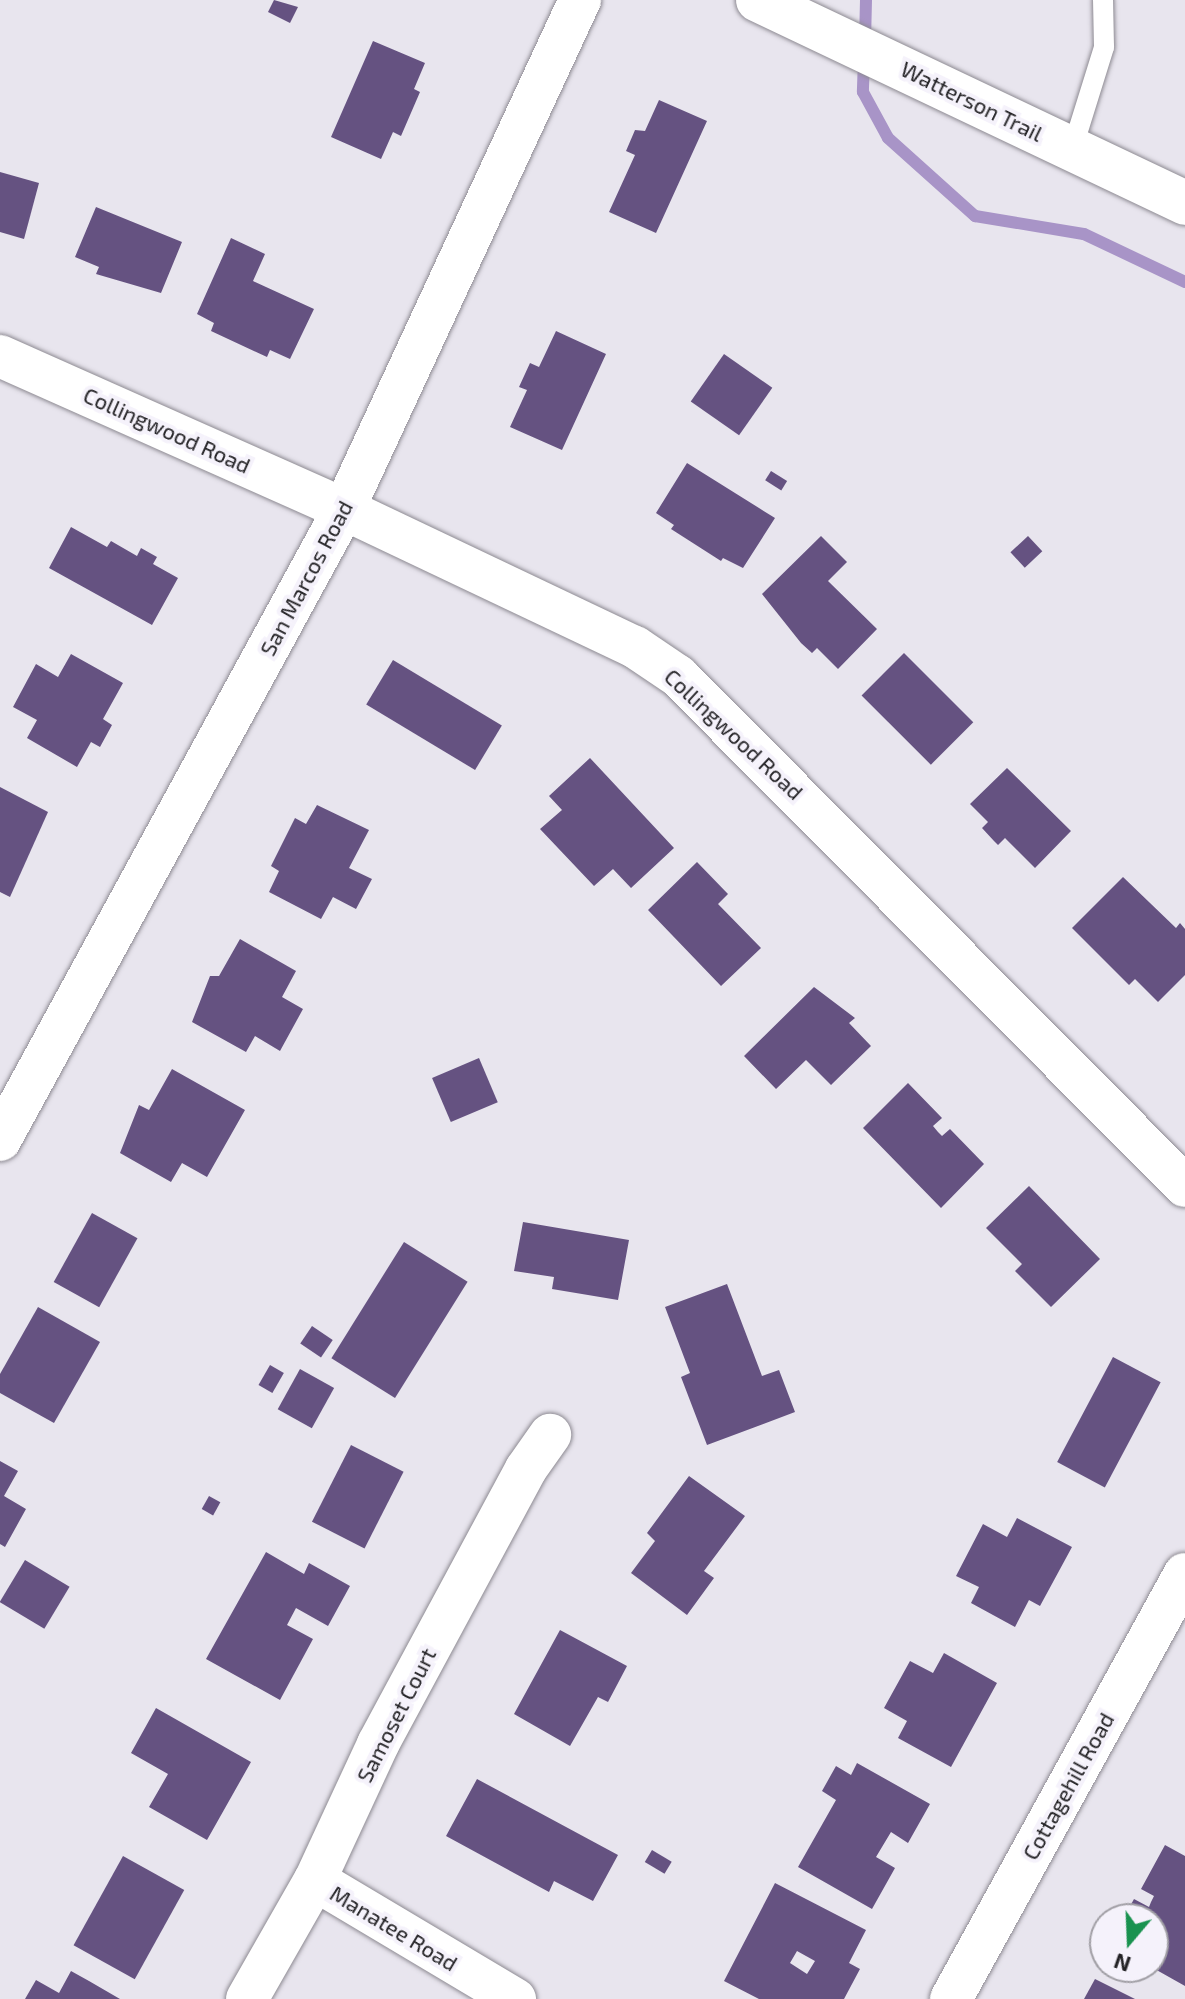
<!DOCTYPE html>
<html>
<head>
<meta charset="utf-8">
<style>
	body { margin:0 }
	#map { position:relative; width:1185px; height:1999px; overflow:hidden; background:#e8e5ee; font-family:"Exo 2",sans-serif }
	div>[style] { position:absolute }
	.stream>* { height:12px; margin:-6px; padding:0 6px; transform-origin:6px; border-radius:6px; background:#a894c7 }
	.building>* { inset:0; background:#655281; transform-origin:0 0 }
	.roads { filter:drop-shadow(0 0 2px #8d8a92) drop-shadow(0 0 2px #8d8a92) }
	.service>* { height:20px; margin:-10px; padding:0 10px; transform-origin:10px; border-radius:10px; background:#fff }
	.minor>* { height:42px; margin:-21px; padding:0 21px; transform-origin:21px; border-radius:21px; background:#fff }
	.secondary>* { height:44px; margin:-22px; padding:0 22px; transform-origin:22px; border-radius:22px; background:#fff }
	span { translate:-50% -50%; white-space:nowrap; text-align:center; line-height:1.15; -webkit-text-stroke:8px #f5f2fb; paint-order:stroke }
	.street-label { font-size:22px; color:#232225 }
	.north { position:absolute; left:1089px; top:1903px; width:80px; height:80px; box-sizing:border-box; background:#f5f2fb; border:2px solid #a19fa5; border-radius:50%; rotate:199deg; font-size:22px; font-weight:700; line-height:32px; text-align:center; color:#232225 }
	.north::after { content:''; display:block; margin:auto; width:28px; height:36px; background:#19924f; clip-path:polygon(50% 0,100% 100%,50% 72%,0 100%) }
</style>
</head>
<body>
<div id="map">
	<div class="stream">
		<i style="left:865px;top:41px;width:41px;rotate:-88.6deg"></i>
		<i style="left:864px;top:59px;width:33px;rotate:92deg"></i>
		<i style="left:863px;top:92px;width:52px;rotate:61.5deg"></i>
		<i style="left:888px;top:138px;width:117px;rotate:41.9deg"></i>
		<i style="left:975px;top:216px;width:110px;rotate:9.4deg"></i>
		<i style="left:1084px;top:234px;width:112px;rotate:25.4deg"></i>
	</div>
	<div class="building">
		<i style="clip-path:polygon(274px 0,298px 7px,290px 23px,268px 12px)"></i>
		<i style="clip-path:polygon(373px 41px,425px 63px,414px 89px,420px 92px,401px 136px,393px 132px,381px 159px,331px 137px)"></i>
		<i style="clip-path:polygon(659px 100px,707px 121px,656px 233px,609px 212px,635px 155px,626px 151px,635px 130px,645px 131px)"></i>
		<i style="clip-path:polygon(0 172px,39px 183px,24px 239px,0 232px)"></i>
		<i style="clip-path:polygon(96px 207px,182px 242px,161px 293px,96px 274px,99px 267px,75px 257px)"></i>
		<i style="clip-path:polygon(231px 238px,265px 254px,253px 281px,314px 309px,290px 359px,270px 350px,267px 357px,211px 331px,214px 323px,197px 314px)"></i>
		<i style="clip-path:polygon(556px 331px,606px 354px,562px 450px,510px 427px,527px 390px,519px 387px,530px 363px,539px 367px)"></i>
		<i style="left:724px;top:354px;width:59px;height:58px;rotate:35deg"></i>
		<i style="clip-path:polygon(687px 463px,775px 518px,743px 568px,723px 558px,721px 561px,671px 529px,674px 525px,656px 513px)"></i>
		<i style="left:771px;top:471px;width:19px;height:11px;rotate:32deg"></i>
		<i style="clip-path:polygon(71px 527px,107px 547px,111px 541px,137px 556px,141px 548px,157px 557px,153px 564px,178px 578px,152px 625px,49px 568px)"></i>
		<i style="clip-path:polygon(821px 536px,847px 562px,828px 581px,877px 629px,838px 669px,817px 648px,812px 653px,801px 643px,762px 594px)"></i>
		<i style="left:1028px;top:536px;width:21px;height:24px;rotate:47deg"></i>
		<i style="left:904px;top:653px;width:98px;height:60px;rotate:45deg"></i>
		<i style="clip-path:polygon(71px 654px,123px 683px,103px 719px,112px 725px,100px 747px,91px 742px,77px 767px,27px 738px,37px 720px,13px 707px,36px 664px,58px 677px)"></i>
		<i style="left:393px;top:660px;width:127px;height:52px;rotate:31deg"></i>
		<i style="clip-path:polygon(590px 758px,674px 848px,631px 888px,613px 869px,594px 886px,540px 829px,562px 810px,549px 796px)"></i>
		<i style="clip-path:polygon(1007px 768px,1071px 831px,1035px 868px,1005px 838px,998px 845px,994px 841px,982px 828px,988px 822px,970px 804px)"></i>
		<i style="clip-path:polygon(0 787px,48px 812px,10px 897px,0 892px)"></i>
		<i style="clip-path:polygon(317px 805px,369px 830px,349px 868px,372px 879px,356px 909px,333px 897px,321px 919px,269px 892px,279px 871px,271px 866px,295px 818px,306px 824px)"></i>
		<i style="clip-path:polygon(697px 862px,728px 894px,718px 904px,761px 948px,721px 986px,648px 910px)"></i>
		<i style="clip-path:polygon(1123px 877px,1176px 928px,1180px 923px,1185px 929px,1185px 975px,1158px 1002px,1135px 979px,1129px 985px,1072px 928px)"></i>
		<i style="clip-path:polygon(240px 939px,296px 971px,282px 997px,303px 1009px,280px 1051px,255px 1036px,246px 1052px,192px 1022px,210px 976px,219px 976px)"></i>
		<i style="clip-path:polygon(814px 987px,855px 1018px,849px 1023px,871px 1046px,831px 1085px,806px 1060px,776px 1089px,744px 1056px)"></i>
		<i style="left:479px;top:1058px;width:48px;height:51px;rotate:67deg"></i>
		<i style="clip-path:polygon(172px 1069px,245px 1110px,207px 1177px,182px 1163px,171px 1182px,120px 1153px,139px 1105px,149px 1110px)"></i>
		<i style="clip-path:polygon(908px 1083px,942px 1118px,933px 1126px,938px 1132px,942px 1136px,950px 1129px,984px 1164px,941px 1208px,863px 1128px)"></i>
		<i style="clip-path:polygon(1029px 1186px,1100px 1259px,1051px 1307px,1015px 1271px,1022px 1264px,986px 1228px)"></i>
		<i style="left:92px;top:1213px;width:52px;height:79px;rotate:29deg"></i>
		<i style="clip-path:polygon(523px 1222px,629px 1240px,618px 1300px,552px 1289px,554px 1277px,514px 1271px)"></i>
		<i style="left:404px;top:1242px;width:75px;height:137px;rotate:32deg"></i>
		<i style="clip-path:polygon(727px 1284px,762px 1376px,779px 1370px,795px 1412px,707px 1445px,681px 1377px,690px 1373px,665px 1307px)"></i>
		<i style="clip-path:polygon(38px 1307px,100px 1342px,54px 1423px,0 1393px,0 1374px)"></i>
		<i style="left:312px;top:1326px;width:25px;height:21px;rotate:34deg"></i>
		<i style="left:1113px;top:1357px;width:54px;height:119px;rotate:28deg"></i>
		<i style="left:270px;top:1365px;width:16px;height:23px;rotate:30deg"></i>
		<i style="left:300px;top:1369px;width:39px;height:46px;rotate:29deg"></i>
		<i style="left:351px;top:1445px;width:59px;height:86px;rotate:27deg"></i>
		<i style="clip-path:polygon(0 1461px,18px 1471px,4px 1496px,26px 1509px,5px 1547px,0 1544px)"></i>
		<i style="clip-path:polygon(689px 1476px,745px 1516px,704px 1571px,714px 1578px,687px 1615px,631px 1573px,655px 1541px,647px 1533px)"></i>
		<i style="left:209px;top:1496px;width:13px;height:15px;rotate:29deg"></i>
		<i style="clip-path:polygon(1017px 1518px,1072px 1547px,1040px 1606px,1029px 1600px,1015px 1627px,971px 1603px,979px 1587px,956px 1576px,983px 1524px,1007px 1537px)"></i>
		<i style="clip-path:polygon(266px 1552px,304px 1574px,309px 1563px,350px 1586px,328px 1626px,296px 1608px,287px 1625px,313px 1639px,280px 1700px,206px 1659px)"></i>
		<i style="left:25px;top:1560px;width:52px;height:49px;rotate:31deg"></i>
		<i style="clip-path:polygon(560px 1630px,627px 1666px,608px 1702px,598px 1697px,570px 1746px,514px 1714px)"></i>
		<i style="clip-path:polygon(944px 1653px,997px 1683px,951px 1767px,898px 1738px,907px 1721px,884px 1708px,910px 1661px,933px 1673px)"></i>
		<i style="clip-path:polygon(156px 1708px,251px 1762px,207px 1840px,149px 1807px,168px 1774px,131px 1753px)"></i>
		<i style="clip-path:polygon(857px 1763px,930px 1804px,908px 1843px,891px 1832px,876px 1857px,895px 1868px,872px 1909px,798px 1867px,836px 1800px,822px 1791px,836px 1766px,851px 1775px)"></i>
		<i style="clip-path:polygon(477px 1779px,618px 1855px,593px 1901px,554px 1881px,549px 1892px,446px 1836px)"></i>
		<i style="clip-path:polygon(1165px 1845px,1185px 1856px,1185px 1986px,1153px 1968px,1153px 1919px,1123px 1919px,1134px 1899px,1149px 1907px,1151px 1902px,1154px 1896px,1141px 1889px)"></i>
		<i style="left:652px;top:1850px;width:23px;height:14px;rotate:31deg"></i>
		<i style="left:123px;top:1856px;width:70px;height:102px;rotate:29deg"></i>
		<i style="clip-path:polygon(evenodd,775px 1883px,866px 1930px,849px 1963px,860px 1969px,844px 1999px,759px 1999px,724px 1981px,775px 1883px,797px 1951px,815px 1961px,807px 1974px,790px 1963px,797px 1951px)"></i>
		<i style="clip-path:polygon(71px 1971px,89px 1981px,120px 1999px,25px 1999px,36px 1980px,59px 1993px)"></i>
		<i style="clip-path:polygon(1095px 1979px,1135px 1999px,1084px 1999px)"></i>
	</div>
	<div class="roads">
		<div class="service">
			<i style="left:1072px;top:150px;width:108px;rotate:-72.7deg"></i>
			<i style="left:1104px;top:47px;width:47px;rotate:-91.2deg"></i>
		</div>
		<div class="minor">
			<i style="left:0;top:356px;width:376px;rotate:24deg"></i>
			<i style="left:344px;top:509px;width:322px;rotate:25.4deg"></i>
			<i style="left:635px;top:647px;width:52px;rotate:34deg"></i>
			<i style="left:678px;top:676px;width:719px;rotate:45.17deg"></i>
			<i style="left:0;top:1140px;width:719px;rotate:-61.4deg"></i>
			<i style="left:344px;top:509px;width:561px;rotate:-65.13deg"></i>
			<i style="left:315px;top:1880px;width:233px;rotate:30.8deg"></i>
			<i style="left:247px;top:1999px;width:137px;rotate:-60.3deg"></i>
			<i style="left:315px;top:1880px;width:150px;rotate:-65.1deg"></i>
			<i style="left:378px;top:1744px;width:312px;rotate:-61.7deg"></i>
			<i style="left:526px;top:1469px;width:42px;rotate:-54.8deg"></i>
			<i style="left:951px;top:1999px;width:485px;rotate:-61.2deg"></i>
		</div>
		<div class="secondary">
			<i style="left:758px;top:0;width:473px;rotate:25.4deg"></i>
		</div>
	</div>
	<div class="street-label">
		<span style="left:972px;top:101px;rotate:26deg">Watterson Trail</span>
		<span style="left:167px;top:430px;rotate:24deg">Collingwood Road</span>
		<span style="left:306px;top:578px;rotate:-62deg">San Marcos Road</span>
		<span style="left:734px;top:734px;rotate:43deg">Collingwood Road</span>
		<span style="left:396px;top:1715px;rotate:-63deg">Samoset Court</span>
		<span style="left:1068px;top:1786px;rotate:-61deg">Cottagehill Road</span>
		<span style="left:394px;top:1928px;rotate:31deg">Manatee Road</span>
	</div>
	<div class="north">N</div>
</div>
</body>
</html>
